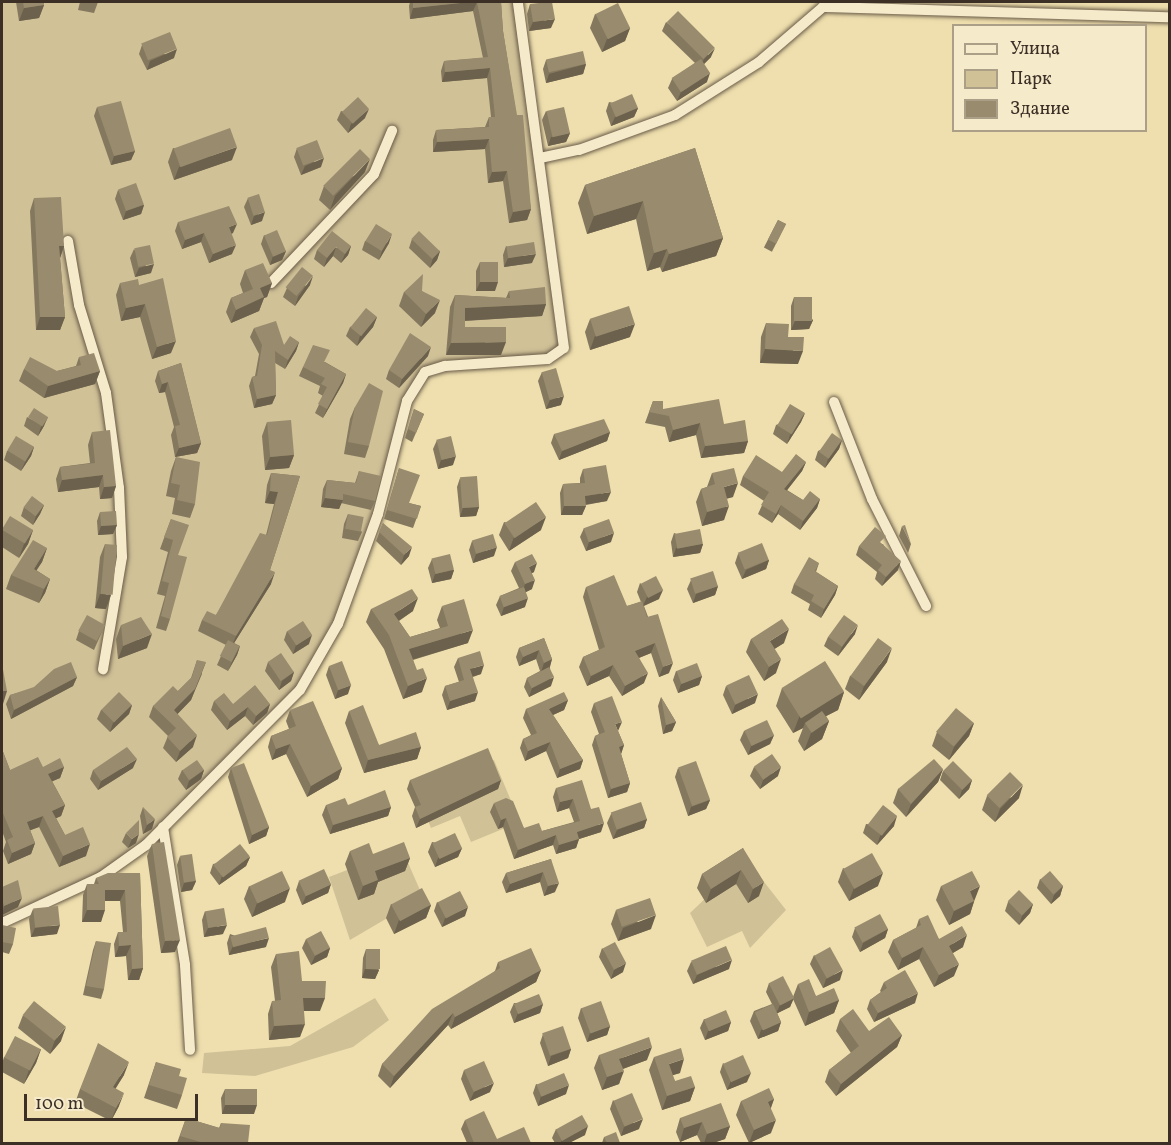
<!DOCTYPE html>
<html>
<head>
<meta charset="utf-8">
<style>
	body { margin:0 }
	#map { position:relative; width:1171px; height:1145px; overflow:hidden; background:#efdfae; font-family:Vollkorn,serif }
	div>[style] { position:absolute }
	.green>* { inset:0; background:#d0c197 }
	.roads { filter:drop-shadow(0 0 2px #685b48) drop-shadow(0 0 2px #685b48) }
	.street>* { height:10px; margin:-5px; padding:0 5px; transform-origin:5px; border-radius:5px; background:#f5eaca }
	.wall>* { inset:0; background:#84785e; transform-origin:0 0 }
	.shaded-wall>* { inset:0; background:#6b614c }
	.building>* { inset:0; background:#998b6d; transform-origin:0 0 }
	span { translate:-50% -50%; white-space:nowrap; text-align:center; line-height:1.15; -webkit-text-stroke:6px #f5eaca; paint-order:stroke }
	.frame { position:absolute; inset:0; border:3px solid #3b2f26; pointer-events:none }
	.legend { position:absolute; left:952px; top:24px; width:195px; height:108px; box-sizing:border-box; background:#f5eaca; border:2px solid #ab9f88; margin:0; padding:8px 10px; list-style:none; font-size:18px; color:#3b2f26 }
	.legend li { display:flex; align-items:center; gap:12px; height:30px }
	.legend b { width:30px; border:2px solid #ab9f88 }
	.scale { position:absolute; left:24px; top:1094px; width:174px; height:27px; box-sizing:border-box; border:3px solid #3b2f26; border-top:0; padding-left:8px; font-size:18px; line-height:21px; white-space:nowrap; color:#3b2f26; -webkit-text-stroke:4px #f5eaca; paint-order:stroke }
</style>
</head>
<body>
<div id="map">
	<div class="green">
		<i style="clip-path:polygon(2px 2px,515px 2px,562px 331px,556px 354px,434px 369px,416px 385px,338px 621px,298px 688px,102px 881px,2px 925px)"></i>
		<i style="clip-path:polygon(494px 760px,520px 822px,471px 842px,460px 816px,431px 828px,416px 792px)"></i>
		<i style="clip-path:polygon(402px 849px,423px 897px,350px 940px,329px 877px)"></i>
		<i style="clip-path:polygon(758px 874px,786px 910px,750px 948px,742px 931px,707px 947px,690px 913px,710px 894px)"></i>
		<i style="clip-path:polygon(375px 998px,389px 1020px,353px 1047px,255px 1076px,202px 1073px,204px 1053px,290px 1046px)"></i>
	</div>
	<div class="roads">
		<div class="street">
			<i style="left:540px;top:158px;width:40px;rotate:-12deg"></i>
			<i style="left:579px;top:150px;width:102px;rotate:-20deg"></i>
			<i style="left:675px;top:115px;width:99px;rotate:-32.2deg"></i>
			<i style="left:759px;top:62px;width:84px;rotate:-40.7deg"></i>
			<i style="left:823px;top:7px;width:347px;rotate:1.7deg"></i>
			<i style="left:68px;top:241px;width:65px;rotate:80.2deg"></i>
			<i style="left:79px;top:305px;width:92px;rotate:72.9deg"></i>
			<i style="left:106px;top:393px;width:96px;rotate:82.2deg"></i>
			<i style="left:119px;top:488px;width:69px;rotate:87.5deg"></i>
			<i style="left:122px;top:557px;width:114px;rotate:99.6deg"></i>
			<i style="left:271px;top:283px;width:150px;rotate:-46.6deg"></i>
			<i style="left:374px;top:174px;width:47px;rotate:-67.3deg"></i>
			<i style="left:834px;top:402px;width:104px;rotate:68.6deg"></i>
			<i style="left:872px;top:499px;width:120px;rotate:63.2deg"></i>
			<i style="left:163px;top:827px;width:140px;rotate:80.9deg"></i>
			<i style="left:185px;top:965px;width:85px;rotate:86.6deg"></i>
			<i style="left:2px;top:923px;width:109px;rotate:-24.9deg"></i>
			<i style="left:101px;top:877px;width:55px;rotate:-35.4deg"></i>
			<i style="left:146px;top:845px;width:218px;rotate:-45.2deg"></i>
			<i style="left:300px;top:690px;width:76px;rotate:-60.1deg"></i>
			<i style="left:338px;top:624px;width:117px;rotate:-70deg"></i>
			<i style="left:378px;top:514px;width:117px;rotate:-75.6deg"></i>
			<i style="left:407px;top:401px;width:34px;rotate:-58deg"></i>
			<i style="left:425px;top:372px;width:21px;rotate:-17deg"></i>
			<i style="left:445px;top:366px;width:103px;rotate:-3.9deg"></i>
			<i style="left:548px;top:359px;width:19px;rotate:-35deg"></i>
			<i style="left:564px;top:348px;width:349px;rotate:-97.6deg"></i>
		</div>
	</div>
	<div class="wall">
		<i style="clip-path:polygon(16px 2px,44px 2px,44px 5px,39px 18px,19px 21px)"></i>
		<i style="clip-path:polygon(80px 2px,98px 2px,94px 13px,78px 10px)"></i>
		<i style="clip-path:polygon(410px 2px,501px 2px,503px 31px,531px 209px,527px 220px,509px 223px,503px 181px,488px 183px,485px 149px,433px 152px,433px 140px,436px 130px,485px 127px,489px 117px,491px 117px,487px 78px,442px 82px,441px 71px,444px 61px,483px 58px,473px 11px,410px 19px,409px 6px)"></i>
		<i style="clip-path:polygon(530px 4px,551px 28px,529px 31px,527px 14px)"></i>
		<i style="clip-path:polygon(595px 14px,630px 28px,625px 41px,602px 52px,590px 28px)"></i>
		<i style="clip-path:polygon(666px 22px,711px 57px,704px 64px,707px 82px,677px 101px,668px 88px,672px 79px,695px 63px,662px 31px)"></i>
		<i style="clip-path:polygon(142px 45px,174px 58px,147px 70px,139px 54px)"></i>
		<i style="clip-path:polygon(546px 60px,586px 64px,583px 74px,546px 83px,543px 69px)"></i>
		<i style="clip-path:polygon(609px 102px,638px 108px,634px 117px,611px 126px,606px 111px)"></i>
		<i style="clip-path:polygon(97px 107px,135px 151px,131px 160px,111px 165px,94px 116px)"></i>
		<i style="clip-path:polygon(341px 111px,365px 118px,348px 133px,337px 120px)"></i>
		<i style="clip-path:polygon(546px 111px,570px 133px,566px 142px,548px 146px,542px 120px)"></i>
		<i style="clip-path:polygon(173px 148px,232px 160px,174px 180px,168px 162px)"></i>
		<i style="clip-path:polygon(297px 148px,321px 167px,301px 175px,294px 157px)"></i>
		<i style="clip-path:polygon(695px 148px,723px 238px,716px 256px,662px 272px,660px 267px,647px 271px,636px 219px,587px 234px,578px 203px,585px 185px)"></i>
		<i style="clip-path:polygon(365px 172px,330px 210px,319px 200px,324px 186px)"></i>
		<i style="clip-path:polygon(118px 190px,144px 205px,141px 214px,123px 220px,115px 199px)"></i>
		<i style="clip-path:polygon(34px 198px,64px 246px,60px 258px,65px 317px,60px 330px,36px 330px,30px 211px)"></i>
		<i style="clip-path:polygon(248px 198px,262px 221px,251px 225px,244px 207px)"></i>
		<i style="left:778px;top:220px;width:9px;height:31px;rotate:27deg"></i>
		<i style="clip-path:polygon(178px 222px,233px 233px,231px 234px,232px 254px,209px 263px,201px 242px,182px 249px,175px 231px)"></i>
		<i style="clip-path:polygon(264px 235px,286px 251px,282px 260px,270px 265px,261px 244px)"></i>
		<i style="clip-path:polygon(412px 239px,440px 251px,437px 260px,430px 268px,409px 248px)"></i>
		<i style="clip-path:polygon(365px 241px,389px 243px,379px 260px,362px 250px)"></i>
		<i style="clip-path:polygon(351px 246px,348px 255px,341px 263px,333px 256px,324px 267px,314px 259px,317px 250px)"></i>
		<i style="clip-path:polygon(506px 246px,532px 263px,504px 267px,503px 255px)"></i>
		<i style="clip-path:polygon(134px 249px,151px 273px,135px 277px,130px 258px)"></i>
		<i style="clip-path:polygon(480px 262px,495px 291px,476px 291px,476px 271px)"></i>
		<i style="clip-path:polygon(245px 270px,272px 283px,267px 297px,264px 298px,259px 311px,231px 323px,226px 312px,231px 298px,243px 293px,240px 284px)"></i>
		<i style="clip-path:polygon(120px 283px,139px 285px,171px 353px,152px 359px,140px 317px,121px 321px,116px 295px)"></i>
		<i style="clip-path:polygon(310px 285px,295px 306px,283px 297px,287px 288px)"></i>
		<i style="clip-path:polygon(422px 291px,435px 313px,421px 327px,399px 306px,404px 292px)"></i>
		<i style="clip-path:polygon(509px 291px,546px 304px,542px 316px,465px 321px,465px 327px,501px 355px,446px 355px,450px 307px,455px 295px,506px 298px)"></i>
		<i style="clip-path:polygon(794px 297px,813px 320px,809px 329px,791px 330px,791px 306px)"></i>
		<i style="clip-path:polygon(377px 317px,373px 327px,357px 346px,346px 336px,350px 327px)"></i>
		<i style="clip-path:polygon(590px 319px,630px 337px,590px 350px,585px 332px)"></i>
		<i style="clip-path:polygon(766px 323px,788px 337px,798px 364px,760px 363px,761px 337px)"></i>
		<i style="clip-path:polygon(254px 328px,284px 345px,299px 342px,296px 351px,285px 369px,275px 363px,276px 395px,272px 404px,254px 408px,249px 386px,252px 377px,255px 376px,259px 354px,250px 337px)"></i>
		<i style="clip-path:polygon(428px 356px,399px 388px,386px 379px,389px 370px)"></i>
		<i style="clip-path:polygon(79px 357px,100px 371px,95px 384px,44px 398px,19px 381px,24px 369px,57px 371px,76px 366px)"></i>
		<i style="clip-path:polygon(325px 362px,346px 374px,343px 383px,323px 418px,315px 413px,323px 396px,318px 393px,320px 386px,299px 376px,303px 367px)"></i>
		<i style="clip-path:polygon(181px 363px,201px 443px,197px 453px,175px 457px,171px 435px,174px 427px,165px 392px,159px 393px,155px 381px,158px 371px)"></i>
		<i style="clip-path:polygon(542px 372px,561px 405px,546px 409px,538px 381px)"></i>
		<i style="clip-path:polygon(653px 401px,663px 409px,724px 424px,748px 441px,744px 453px,701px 458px,696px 435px,669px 442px,665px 427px,645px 423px)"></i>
		<i style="clip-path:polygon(355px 407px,369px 446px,365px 458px,344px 454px,350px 419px)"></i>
		<i style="clip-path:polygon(414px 409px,424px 414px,412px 442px,405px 438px)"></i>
		<i style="clip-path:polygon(805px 413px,801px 422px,787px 444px,773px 434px,776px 425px)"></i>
		<i style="clip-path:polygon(27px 417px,44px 426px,38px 436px,24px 426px)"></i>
		<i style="clip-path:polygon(267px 422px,294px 455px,289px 468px,265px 470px,262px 436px)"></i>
		<i style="clip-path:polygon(92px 432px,116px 486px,112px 498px,100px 499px,99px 487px,58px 492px,56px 479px,60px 467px,90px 463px,88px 445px)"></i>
		<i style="clip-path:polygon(610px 432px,607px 441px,559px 460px,551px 443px,554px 434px)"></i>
		<i style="clip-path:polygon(437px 440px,453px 465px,438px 469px,433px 449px)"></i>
		<i style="clip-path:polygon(842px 440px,839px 449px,825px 468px,815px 460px,818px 451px)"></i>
		<i style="clip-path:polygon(34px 447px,31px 456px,21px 471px,4px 460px,7px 451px)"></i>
		<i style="clip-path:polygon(176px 457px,195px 504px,190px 518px,172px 514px,175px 498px,166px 496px,171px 471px)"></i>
		<i style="clip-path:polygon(806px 462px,802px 471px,787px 490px,803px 500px,820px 499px,817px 508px,800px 530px,778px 514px,772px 523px,758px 514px,764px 501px,740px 485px,743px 476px,782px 472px)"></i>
		<i style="clip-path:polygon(399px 468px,409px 503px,421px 506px,413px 528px,384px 519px)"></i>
		<i style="clip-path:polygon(583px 469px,607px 501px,586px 505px,582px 515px,561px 515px,560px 493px,563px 484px,580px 483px,580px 478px)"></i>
		<i style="clip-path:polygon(359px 471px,375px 501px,371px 510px,341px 503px,339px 509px,321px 507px,323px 489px,327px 480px,355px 483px)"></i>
		<i style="clip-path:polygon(271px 473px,300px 476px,270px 570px,271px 584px,234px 643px,240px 646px,237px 655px,228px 671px,217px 665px,226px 645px,198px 631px,202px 620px,216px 615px,266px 535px,274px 504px,265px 503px,267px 485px)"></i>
		<i style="clip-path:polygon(712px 473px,733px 497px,727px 498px,724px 520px,702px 526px,696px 502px,701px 489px,707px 487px)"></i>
		<i style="clip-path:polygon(460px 478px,479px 507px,476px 516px,460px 517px,457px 487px)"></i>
		<i style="clip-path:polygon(44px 505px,40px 514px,33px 525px,21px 516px,24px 507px)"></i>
		<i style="clip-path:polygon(100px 512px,117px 525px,113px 534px,98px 535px,97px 521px)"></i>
		<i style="clip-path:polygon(348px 514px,362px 532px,358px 541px,342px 538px,344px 524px)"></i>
		<i style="clip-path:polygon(171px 519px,178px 555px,170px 619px,166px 631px,156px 628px,165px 596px,157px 594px,168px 552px,160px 549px)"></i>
		<i style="clip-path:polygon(504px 522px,541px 530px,509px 551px,499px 535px)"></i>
		<i style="clip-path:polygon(383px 523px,409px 556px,401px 565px,376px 541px)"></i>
		<i style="clip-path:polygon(902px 526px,911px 544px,908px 553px,899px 536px)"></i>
		<i style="clip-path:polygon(584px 528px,611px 542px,586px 551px,580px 537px)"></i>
		<i style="clip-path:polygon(2px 530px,33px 530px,28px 544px,19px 558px,2px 547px)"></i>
		<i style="clip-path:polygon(674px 533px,703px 544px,700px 553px,673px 557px,671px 542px)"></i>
		<i style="clip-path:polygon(472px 541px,494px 556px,473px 563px,469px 550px)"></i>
		<i style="clip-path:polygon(105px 544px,106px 609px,95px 608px,100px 557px)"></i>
		<i style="clip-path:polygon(883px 544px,898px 570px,882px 586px,875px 579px,877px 572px,856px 555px,859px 546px)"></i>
		<i style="clip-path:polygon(47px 548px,42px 562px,36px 570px,50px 579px,45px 593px,39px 603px,6px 589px,11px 575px)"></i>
		<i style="clip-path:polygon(738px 554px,769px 560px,766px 569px,742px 579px,735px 563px)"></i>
		<i style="clip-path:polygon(432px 559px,454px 570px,451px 579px,432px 583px,428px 568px)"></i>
		<i style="clip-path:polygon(515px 562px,534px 572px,532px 573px,532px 589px,526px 592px,525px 607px,501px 616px,496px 605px,500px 596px,519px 588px,511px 571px)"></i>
		<i style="clip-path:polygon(819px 563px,816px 572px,838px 586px,835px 595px,821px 618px,808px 610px,810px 604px,791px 593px,794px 584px)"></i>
		<i style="clip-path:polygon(691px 580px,718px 586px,715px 595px,693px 603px,687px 589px)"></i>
		<i style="clip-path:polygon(640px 583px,659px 599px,644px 606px,669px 673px,659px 677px,651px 653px,639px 658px,644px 683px,622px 696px,609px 676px,587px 686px,579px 667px,583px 657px,599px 650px,583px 597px,586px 587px,627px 606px,641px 602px,637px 592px)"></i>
		<i style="clip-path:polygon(442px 606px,468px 643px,413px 660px,422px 692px,403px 699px,384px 649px,366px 622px,371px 609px,413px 611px,399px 621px,410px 637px,440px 628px,437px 620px)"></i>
		<i style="clip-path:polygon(105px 625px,94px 650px,76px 640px,79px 631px)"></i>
		<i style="clip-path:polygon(121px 625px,147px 648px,118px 659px,116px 639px)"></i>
		<i style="clip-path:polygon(287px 631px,309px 644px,293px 654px,284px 640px)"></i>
		<i style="clip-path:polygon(855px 634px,838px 656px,824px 646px,828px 637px)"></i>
		<i style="clip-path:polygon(544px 638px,552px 659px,550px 667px,551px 686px,529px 697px,524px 687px,527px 678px,540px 671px,536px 659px,519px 666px,516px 657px,519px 648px)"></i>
		<i style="clip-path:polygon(751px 639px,784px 643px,774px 649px,776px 673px,764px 681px,746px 652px)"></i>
		<i style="clip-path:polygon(458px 658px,481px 674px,473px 677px,475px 701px,447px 710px,442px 695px,445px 686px,459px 682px,454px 667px)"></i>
		<i style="clip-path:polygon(197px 660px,202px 674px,191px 700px,177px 714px,193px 747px,176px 762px,163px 748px,168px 736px,149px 717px,153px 706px,178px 691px,191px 678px)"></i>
		<i style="clip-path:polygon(268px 662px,294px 672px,291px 681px,279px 690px,265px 671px)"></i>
		<i style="clip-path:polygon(887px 662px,859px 700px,845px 689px,850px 676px)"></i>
		<i style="clip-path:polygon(329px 666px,348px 694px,335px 699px,326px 675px)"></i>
		<i style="clip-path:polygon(676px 671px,702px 676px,699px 685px,678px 693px,673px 680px)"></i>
		<i style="clip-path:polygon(77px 677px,73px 686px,11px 719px,6px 704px,10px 695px)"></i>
		<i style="clip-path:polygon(726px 686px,755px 703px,732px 714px,723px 695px)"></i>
		<i style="clip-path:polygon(782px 688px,844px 692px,838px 710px,826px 716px,829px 721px,822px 739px,804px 751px,798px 741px,803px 728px,793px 733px,776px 706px)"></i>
		<i style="clip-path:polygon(661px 697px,676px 722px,672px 731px,663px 734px,658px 706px)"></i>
		<i style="clip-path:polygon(568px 700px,564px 710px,553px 715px,583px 760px,580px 769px,557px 778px,546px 751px,525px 761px,520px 748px,523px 739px,531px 735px,523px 718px,526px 709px)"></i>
		<i style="clip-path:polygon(214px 701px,233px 704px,270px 704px,267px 713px,253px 725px,245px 716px,227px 730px,211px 710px)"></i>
		<i style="clip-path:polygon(594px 703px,618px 731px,624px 745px,621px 754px,630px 783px,627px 792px,608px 798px,592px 745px,595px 736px,599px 734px,591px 712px)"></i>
		<i style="clip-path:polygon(132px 705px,129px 714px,110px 732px,97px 719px,101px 710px)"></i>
		<i style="clip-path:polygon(290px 710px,342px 768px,338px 779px,307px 797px,286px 754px,272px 760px,268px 747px,271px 736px,289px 729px,286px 721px)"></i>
		<i style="clip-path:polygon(349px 711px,379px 745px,421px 747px,417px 759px,364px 773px,345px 723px)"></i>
		<i style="clip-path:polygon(974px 723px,969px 736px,949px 760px,932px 746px,937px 732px)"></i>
		<i style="clip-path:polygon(744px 731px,774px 735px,770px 744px,748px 755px,740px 740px)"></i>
		<i style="clip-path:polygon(2px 749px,10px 770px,43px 767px,64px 767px,60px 778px,52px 781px,65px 805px,61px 816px,56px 818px,65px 835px,86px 856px,59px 867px,39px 827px,30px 830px,35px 843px,31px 854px,8px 864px,3px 851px,6px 842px,2px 831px)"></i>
		<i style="clip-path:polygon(754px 767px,778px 776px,760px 789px,750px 776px)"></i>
		<i style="clip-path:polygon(133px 768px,98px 790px,90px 779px,93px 770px)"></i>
		<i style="clip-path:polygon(231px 768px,269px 827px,266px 836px,249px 844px,228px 777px)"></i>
		<i style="clip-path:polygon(678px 768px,710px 800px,706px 809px,688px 816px,675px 777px)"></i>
		<i style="clip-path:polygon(943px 769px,938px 782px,906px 817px,893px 803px,898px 789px)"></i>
		<i style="clip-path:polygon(182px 770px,204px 770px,201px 779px,186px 790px,178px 779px)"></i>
		<i style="clip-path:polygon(943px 771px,972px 780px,969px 789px,959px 799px,940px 780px)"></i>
		<i style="clip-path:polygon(410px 780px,501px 780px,498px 789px,416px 828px,412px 816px,415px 807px,407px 789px)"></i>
		<i style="clip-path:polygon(556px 788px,591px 809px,601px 832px,579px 839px,576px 848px,556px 854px,553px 845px,514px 859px,503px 827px,498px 829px,490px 812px,494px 803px,524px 828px,542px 831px,574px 822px,569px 808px,557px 812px,553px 797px)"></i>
		<i style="clip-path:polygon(987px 796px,1019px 798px,995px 822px,982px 810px)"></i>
		<i style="clip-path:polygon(326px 805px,348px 805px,391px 807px,388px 816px,330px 834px,322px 815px)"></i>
		<i style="clip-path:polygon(143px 807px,152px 829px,143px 834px,140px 816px)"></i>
		<i style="clip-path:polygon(611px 814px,647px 819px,644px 828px,613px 839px,607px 823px)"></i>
		<i style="clip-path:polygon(866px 824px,894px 826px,877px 845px,863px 833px)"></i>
		<i style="clip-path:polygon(126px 833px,136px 843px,128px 848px,122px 842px)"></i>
		<i style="clip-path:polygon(432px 842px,462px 848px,458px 857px,435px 867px,428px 852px)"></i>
		<i style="clip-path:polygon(152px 844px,175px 952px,161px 953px,147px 856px)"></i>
		<i style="clip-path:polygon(743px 848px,759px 896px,748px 903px,736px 884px,706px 903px,697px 888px,702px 874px)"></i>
		<i style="clip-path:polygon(350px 851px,373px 854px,410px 858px,405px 871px,378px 882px,374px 894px,358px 900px,345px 864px)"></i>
		<i style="clip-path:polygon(180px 856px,196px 881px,192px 890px,181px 892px,177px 865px)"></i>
		<i style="clip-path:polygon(250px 857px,246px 866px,219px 885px,210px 873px,213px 864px)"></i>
		<i style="clip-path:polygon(551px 859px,555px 892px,544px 896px,540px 882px,506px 893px,502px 882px,506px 873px)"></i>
		<i style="clip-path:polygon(843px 868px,878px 886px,849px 901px,838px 882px)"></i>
		<i style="clip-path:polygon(140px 873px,143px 968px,139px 980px,128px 980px,126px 956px,115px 957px,114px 944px,118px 932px,123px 932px,120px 901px,105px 901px,101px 922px,82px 922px,83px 895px,87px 884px,94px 884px,96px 878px)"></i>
		<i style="clip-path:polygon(1040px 879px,1063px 886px,1060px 896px,1051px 904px,1037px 888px)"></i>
		<i style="clip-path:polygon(299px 881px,331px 884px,328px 893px,302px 905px,296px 890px)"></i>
		<i style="clip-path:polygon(249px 886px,285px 902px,252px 917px,244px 899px)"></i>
		<i style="clip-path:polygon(941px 886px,975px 899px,970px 914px,949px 925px,936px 900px)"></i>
		<i style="clip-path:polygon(2px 887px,18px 907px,2px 915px)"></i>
		<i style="clip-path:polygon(437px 902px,465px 916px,442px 927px,434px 911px)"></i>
		<i style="clip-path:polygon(1008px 902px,1033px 904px,1030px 913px,1019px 925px,1005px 911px)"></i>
		<i style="clip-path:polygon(391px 904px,431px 905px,426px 918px,394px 934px,386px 918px)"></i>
		<i style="clip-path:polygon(33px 909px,57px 934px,31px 937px,29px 919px)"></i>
		<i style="clip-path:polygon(616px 910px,651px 929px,618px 941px,611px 924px)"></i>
		<i style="clip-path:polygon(205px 911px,223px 934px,204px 937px,202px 920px)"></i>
		<i style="clip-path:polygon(919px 919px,939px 939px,963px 947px,953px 953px,954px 976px,934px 987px,919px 959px,898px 970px,888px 952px,893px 940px,916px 928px)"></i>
		<i style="clip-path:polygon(2px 925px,13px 944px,9px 954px,2px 952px)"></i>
		<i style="clip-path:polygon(855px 928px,888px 929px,885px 938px,860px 952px,852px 937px)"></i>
		<i style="clip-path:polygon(230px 934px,266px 947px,229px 955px,227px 943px)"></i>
		<i style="clip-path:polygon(306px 939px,330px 948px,327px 957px,311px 965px,302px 948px)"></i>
		<i style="clip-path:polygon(96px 941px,104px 989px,101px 999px,83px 995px,93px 950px)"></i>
		<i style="clip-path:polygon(602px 948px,623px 972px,611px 979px,599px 957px)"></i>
		<i style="clip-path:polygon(366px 949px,379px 970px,375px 979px,362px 978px,363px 958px)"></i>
		<i style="clip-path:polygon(276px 954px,302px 981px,320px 1011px,304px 1011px,300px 1037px,269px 1040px,268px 1014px,272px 1001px,275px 1001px,271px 967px)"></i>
		<i style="clip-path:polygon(814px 955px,840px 980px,823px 988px,810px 964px)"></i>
		<i style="clip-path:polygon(498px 962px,541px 970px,536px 982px,451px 1029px,448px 1025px,390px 1088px,378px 1076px,382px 1064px,495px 971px)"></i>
		<i style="clip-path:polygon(691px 962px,729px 969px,693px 984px,687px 971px)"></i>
		<i style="clip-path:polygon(884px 982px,915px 1003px,874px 1022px,867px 1009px,870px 1000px,881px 992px,880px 991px)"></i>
		<i style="clip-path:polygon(769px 983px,793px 997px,798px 984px,816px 996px,839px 1000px,834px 1013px,805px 1026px,793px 999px,790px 1007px,777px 1013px,781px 1022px,778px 1031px,758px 1039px,750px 1021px,754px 1011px,772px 1004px,766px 992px)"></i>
		<i style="clip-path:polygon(514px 1003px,543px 1004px,540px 1013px,514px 1023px,510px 1012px)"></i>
		<i style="clip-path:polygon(581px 1008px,610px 1026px,607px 1035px,587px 1042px,578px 1018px)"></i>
		<i style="clip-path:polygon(23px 1015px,61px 1041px,50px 1054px,18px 1028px)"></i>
		<i style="clip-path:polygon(704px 1019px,731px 1022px,728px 1031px,705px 1040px,700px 1028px)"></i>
		<i style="clip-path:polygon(840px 1019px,869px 1031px,902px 1035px,897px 1047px,836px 1096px,825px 1082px,829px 1070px,851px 1053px,836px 1031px)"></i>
		<i style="clip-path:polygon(543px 1034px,571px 1049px,568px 1058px,548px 1066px,540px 1043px)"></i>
		<i style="clip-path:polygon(41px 1049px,36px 1063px,24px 1084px,2px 1072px,2px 1064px,4px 1057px)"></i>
		<i style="clip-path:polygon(599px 1055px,647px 1060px,623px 1069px,619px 1084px,602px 1090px,594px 1068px)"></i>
		<i style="clip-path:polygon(654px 1057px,680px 1073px,672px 1075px,675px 1081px,695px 1087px,690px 1101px,662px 1110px,649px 1070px)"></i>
		<i style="clip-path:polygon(156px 1062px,179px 1076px,182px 1095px,177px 1109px,144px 1098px)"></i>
		<i style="clip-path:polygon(723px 1063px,747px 1082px,727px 1090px,720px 1072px)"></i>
		<i style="clip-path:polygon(464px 1070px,490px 1092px,470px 1101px,461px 1079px)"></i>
		<i style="clip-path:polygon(124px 1075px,115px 1088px,119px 1106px,111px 1121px,75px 1103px,80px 1089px)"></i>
		<i style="clip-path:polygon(536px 1084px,566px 1094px,538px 1106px,533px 1093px)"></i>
		<i style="clip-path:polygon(225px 1089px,254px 1114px,222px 1114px,221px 1098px)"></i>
		<i style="clip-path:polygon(774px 1099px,771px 1108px,771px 1133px,749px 1143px,736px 1115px,741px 1101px)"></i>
		<i style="clip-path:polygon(613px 1100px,639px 1129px,621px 1136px,610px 1109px)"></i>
		<i style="clip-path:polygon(186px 1118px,219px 1128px,221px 1123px,248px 1143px,177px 1143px)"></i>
		<i style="clip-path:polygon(680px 1118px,730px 1126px,725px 1139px,713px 1143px,701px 1143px,697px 1135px,680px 1142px,676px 1132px)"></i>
		<i style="clip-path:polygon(465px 1120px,497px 1139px,531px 1143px,467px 1143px,461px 1129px)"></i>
		<i style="clip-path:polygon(556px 1129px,585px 1135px,569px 1143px,555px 1143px,552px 1138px)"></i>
		<i style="clip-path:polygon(604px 1137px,620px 1143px,602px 1143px)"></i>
	</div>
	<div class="shaded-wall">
		<i style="clip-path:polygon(470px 2px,477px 2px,473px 11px,410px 19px,413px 8px)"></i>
		<i style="clip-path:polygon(44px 5px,39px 18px,19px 21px,24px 8px)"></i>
		<i style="clip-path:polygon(555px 19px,551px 28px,529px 31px,533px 22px)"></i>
		<i style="clip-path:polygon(630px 28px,625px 41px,602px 52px,607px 39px)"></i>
		<i style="clip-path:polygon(715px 48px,711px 57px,700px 68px,704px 59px)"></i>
		<i style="clip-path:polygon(177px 49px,174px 58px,147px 70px,150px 61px)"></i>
		<i style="clip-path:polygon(586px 64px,583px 74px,546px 83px,549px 74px)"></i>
		<i style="clip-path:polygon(490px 68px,487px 78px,442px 82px,445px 72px)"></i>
		<i style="clip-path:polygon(710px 73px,707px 82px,677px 101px,681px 92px)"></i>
		<i style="clip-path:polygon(638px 108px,634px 117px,611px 126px,615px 117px)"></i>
		<i style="clip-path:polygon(369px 109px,365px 118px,348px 133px,351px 124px)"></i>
		<i style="clip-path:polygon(570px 133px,566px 142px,548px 146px,551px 137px)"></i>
		<i style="clip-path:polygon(489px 139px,485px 149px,433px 152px,437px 142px)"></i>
		<i style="clip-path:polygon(237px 147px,232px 160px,174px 180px,179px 167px)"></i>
		<i style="clip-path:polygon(135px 151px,131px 160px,111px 165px,114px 156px)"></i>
		<i style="clip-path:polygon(324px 158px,321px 167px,301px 175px,305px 166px)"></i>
		<i style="clip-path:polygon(370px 159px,365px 172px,330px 210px,335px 196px)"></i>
		<i style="clip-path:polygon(507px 171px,503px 181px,488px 183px,492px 172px)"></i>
		<i style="clip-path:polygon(643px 201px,636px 219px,587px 234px,594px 216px)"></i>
		<i style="clip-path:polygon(144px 205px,141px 214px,123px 220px,126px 211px)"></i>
		<i style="clip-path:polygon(531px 209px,527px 220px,509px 223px,513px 212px)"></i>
		<i style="clip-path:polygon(265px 212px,262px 221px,251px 225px,254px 216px)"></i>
		<i style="clip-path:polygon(237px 224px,233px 233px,225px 236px,229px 227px)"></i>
		<i style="clip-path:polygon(204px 233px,201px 242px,182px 249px,185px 240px)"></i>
		<i style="clip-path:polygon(392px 234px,389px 243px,379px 260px,382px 251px)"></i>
		<i style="clip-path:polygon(723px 238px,716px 256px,662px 272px,669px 254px)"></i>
		<i style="clip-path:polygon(236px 245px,232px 254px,209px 263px,213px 254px)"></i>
		<i style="clip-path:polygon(59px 246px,64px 246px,60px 258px)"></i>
		<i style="clip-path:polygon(351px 246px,348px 255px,341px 263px,345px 254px)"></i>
		<i style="clip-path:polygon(336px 247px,333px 256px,324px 267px,327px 258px)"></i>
		<i style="clip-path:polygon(667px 249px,660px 267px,647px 271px,654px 253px)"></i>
		<i style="clip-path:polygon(286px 251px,282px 260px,270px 265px,273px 256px)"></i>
		<i style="clip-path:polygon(440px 251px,437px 260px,430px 268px,433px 258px)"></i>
		<i style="clip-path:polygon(536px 254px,532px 263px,504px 267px,508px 258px)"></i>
		<i style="clip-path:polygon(154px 264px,151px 273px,135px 277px,139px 268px)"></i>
		<i style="clip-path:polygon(313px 276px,310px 285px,295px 306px,298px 297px)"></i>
		<i style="clip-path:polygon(480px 282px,498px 282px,495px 291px,476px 291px)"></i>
		<i style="clip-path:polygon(272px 283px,267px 297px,264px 298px,259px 311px,231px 323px,236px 310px,260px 288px)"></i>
		<i style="clip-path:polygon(440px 300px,435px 313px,421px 327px,426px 314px)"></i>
		<i style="clip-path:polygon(145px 304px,140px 317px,121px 321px,126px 308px)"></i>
		<i style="clip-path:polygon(546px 304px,542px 316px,460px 321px,465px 308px)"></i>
		<i style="clip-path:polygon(40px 317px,65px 317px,60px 330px,36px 330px)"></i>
		<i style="clip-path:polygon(377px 317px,373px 327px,357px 346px,360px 336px)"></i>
		<i style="clip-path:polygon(813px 320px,809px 329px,791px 330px,795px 321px)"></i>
		<i style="clip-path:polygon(635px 324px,630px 337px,590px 350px,595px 336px)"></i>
		<i style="clip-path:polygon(176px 341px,171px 353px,152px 359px,157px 347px)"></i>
		<i style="clip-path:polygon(299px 342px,296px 351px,285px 369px,288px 360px)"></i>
		<i style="clip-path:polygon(506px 342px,501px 355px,446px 355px,451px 343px)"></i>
		<i style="clip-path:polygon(431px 347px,428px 356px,399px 388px,402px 379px)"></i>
		<i style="clip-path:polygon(765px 349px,803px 351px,798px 364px,760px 363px)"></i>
		<i style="clip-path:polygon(100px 371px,95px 384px,44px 398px,48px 386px)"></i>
		<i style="clip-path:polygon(346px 374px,343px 383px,323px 418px,327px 409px)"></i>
		<i style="clip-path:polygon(168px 382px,165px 392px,159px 393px,162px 384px)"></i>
		<i style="clip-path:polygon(276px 395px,272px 404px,254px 408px,257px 399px)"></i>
		<i style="clip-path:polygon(564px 396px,561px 405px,546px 409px,550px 400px)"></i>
		<i style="clip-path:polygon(805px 413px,801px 422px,787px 444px,790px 435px)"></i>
		<i style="clip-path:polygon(48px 417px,44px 426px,38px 436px,41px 427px)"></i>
		<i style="clip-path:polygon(700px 423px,696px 435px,669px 442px,673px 430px)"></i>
		<i style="clip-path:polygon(610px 432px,607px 441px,559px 460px,562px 451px)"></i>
		<i style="clip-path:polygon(842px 440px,839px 449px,825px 468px,828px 459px)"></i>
		<i style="clip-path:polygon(748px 441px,744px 453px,701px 458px,705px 446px)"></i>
		<i style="clip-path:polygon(201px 443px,197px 453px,175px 457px,179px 448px)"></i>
		<i style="clip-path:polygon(34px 447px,31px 456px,21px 471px,25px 462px)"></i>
		<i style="clip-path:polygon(294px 455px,289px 468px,265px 470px,270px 457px)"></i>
		<i style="clip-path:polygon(456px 456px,453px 465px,438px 469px,441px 460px)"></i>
		<i style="clip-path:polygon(806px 462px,802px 471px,781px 498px,784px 489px)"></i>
		<i style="clip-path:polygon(103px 475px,99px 487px,58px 492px,62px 480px)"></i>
		<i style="clip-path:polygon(738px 483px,733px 497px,719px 501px,724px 487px)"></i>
		<i style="clip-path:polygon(116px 486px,112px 498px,100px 499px,104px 487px)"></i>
		<i style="clip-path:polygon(270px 491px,278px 492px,274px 504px,265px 503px)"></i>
		<i style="clip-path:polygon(611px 492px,607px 501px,582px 505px,585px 496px)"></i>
		<i style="clip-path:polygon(325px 498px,343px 500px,339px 509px,321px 507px)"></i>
		<i style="clip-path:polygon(820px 499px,817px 508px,800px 530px,803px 521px)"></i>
		<i style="clip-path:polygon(44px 505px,40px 514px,33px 525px,36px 516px)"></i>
		<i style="clip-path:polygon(781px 505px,778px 514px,772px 523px,776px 514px)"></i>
		<i style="clip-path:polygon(564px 506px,586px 506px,582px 515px,561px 515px)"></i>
		<i style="clip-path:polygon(729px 506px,724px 520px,702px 526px,707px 512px)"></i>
		<i style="clip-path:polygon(479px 507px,476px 516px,460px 517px,463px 508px)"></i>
		<i style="clip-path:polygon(546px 517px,541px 530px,509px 551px,514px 537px)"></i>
		<i style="clip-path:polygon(117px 525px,113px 534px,98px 535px,101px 526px)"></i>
		<i style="clip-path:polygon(33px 530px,28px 544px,19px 558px,24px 544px)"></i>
		<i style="clip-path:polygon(614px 533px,611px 542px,586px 551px,589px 542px)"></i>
		<i style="clip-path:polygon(703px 544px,700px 553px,673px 557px,676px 548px)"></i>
		<i style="clip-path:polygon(412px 547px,409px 556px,401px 565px,404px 555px)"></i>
		<i style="clip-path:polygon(497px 547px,494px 556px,473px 563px,476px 554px)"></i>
		<i style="clip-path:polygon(47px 548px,42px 562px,29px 582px,34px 569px)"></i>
		<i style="clip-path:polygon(769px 560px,766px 569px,742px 579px,746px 570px)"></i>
		<i style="clip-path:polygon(901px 561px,898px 570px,882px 586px,886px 577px)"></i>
		<i style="clip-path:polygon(537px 563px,534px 572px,526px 576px,529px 567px)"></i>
		<i style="clip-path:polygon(454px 570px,451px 579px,432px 583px,435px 574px)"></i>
		<i style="clip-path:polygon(275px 572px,271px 584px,231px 648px,236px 636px)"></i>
		<i style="clip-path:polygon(50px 579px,45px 593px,39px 603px,44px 589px)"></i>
		<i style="clip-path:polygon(535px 580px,532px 589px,522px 594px,525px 584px)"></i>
		<i style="clip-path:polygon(718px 586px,715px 595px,693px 603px,696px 594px)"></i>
		<i style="clip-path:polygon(838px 586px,835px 595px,821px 618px,824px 609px)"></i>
		<i style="clip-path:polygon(663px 590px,659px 599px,643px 606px,647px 597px)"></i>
		<i style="clip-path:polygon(100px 594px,111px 595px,106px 609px,95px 608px)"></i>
		<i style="clip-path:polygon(418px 598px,413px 611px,389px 627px,394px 614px)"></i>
		<i style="clip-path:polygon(528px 598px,525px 607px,501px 616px,504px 607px)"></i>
		<i style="clip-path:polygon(858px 625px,855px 634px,838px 656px,842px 647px)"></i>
		<i style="clip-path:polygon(789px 629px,784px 643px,765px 655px,770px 641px)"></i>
		<i style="clip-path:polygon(473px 630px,468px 643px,404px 662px,409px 649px)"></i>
		<i style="clip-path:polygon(152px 634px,147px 648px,118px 659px,123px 646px)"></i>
		<i style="clip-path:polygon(312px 635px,309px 644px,293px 654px,296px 645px)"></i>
		<i style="clip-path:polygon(655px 643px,651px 653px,631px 661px,635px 651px)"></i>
		<i style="clip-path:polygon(240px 646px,237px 655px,228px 671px,232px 662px)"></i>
		<i style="clip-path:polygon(892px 648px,887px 662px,859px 700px,864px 686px)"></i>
		<i style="clip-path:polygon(539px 650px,536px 659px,519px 666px,523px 657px)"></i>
		<i style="clip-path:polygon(552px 659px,549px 669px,541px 672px,544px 663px)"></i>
		<i style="clip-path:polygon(781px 659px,776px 673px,764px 681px,769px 667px)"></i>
		<i style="clip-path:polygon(206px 662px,191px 700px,170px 722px,174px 710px)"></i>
		<i style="clip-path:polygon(673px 663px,669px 673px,659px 677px,663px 667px)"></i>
		<i style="clip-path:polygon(484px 665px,481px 674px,467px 678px,470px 669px)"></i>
		<i style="clip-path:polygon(613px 665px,609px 676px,587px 686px,591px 676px)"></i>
		<i style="clip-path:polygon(294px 672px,291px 681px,279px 690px,282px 681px)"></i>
		<i style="clip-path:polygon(648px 673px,644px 683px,622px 696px,625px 686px)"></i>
		<i style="clip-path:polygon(702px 676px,699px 685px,678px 693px,681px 684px)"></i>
		<i style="clip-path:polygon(77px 677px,73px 686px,11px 719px,14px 710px)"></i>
		<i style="clip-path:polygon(554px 677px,551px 686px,529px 697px,532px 688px)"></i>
		<i style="clip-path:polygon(427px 678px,422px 692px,403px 699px,408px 686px)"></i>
		<i style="clip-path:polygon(351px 685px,348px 694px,335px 699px,338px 690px)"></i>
		<i style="clip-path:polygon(2px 691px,7px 691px,3px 704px,2px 704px)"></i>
		<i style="clip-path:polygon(478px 692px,475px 701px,447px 710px,450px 701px)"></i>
		<i style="clip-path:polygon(844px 692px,838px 710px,807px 726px,805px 723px,803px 728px,793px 733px,800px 715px)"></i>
		<i style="clip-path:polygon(758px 694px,755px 703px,732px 714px,735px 705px)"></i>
		<i style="clip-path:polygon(568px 700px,564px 710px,546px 718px,549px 709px)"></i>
		<i style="clip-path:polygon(270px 704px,267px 713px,253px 725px,256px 716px)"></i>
		<i style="clip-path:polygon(132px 705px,129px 714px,110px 732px,113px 723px)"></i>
		<i style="clip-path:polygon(248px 707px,245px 716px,227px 730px,230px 721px)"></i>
		<i style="clip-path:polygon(829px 721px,822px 739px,804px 751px,811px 733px)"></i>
		<i style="clip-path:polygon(622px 722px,618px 731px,615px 724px)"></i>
		<i style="clip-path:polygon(676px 722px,672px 731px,663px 734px,666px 725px)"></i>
		<i style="clip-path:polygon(974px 723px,969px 736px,949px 760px,954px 747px)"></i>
		<i style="clip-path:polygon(197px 735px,193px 747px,176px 762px,180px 751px)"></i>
		<i style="clip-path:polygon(774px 735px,770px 744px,748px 755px,751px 746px)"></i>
		<i style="clip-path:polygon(550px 742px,546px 751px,525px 761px,528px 751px)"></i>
		<i style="clip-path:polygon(290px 744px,286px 754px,272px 760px,276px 749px)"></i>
		<i style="clip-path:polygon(624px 745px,621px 754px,619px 747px)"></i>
		<i style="clip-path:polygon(421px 747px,417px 759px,364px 773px,368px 760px)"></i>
		<i style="clip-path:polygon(137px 759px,133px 768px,98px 790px,101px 781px)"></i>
		<i style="clip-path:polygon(583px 760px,580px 769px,557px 778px,560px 769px)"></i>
		<i style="clip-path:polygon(64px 767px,60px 778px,44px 785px,48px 774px)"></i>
		<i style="clip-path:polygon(781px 767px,778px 776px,760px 789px,763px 780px)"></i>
		<i style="clip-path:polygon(342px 768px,338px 779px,307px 797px,311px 786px)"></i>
		<i style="clip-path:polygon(943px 769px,938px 782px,906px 817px,911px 804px)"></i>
		<i style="clip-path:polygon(204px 770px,201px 779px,186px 790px,189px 781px)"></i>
		<i style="clip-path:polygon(501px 780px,498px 789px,416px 828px,420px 819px)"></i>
		<i style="clip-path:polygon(972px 780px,969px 789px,959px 799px,962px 790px)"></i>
		<i style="clip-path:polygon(630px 783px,627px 792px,608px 798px,611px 789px)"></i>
		<i style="clip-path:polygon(1023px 785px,1019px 798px,995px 822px,1000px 809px)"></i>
		<i style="clip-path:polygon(573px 799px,569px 808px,557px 812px,560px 802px)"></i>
		<i style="clip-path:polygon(710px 800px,706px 809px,688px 816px,691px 807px)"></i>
		<i style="clip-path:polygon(65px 805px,61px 816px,48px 822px,52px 811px)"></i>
		<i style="clip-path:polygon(391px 807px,388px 816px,330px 834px,333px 825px)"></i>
		<i style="clip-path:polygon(43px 816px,39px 827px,23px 833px,27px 822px)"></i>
		<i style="clip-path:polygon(897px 816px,894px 826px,877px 845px,880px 836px)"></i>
		<i style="clip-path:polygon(506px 818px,503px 827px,498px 829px,501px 820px)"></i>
		<i style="clip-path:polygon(155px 819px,152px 829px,143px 834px,147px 825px)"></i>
		<i style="clip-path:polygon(647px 819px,644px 828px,613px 839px,617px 830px)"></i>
		<i style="clip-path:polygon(604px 823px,601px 832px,579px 839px,576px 848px,556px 854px,559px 845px,577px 832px)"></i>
		<i style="clip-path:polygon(269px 827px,266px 836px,249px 844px,252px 835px)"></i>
		<i style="clip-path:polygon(139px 834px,136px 843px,128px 848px,132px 839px)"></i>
		<i style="clip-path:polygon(556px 835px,553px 845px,514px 859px,518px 850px)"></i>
		<i style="clip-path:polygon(35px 843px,31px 854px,8px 864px,12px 853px)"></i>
		<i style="clip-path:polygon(90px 844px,86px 856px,59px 867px,63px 856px)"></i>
		<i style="clip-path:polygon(462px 848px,458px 857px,435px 867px,438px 858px)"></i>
		<i style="clip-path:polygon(250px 857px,246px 866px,219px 885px,222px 876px)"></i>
		<i style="clip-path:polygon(410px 858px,405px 871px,378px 882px,374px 894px,358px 900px,363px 886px,375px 871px)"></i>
		<i style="clip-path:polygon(741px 870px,736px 884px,706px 903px,711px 889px)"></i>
		<i style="clip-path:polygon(543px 872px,540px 882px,506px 893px,510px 884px)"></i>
		<i style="clip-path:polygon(883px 873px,878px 886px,849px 901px,854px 888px)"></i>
		<i style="clip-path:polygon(196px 881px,192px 890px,181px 892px,184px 883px)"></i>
		<i style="clip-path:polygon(764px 882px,759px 896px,748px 903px,753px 889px)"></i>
		<i style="clip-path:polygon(559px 883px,555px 892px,544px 896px,548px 886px)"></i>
		<i style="clip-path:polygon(331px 884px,328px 893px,302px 905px,306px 896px)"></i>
		<i style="clip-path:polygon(980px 886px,975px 899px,965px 905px,970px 891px)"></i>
		<i style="clip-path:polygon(1063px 886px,1060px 896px,1051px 904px,1054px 895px)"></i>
		<i style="clip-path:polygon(290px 888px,285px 902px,252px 917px,257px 903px)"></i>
		<i style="clip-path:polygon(105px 890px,125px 890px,120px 901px,101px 901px)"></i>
		<i style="clip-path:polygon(22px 898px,18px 907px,2px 915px,4px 906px)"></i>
		<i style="clip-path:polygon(974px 901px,970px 914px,949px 925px,954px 911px)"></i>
		<i style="clip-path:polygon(1033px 904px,1030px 913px,1019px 925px,1022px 916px)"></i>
		<i style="clip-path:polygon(431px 905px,426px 918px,394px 934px,399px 920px)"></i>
		<i style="clip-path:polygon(468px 907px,465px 916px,442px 927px,445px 918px)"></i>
		<i style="clip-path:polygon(87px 910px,105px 910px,101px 922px,82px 922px)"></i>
		<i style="clip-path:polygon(656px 915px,651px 929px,618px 941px,623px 928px)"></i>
		<i style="clip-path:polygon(60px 925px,57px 934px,31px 937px,35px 928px)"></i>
		<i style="clip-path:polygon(227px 925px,223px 934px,204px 937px,208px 928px)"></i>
		<i style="clip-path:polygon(888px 929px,885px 938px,860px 952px,863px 943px)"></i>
		<i style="clip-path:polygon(967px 935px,963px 947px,944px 958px,949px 946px)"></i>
		<i style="clip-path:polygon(269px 938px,266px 947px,229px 955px,233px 946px)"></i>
		<i style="clip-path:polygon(180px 940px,175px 952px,161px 953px,165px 941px)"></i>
		<i style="clip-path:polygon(131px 945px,126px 956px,115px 957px,119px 946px)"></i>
		<i style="clip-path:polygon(923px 947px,919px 959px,898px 970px,902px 958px)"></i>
		<i style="clip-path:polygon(330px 948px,327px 957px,311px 965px,315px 956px)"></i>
		<i style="clip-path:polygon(732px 960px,729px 969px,693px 984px,697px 975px)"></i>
		<i style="clip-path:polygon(626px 963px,623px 972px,611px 979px,614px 970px)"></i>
		<i style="clip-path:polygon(959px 964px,954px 976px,934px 987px,939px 975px)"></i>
		<i style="clip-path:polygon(143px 968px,139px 980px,128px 980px,132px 969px)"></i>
		<i style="clip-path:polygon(365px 969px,379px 970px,375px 979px,362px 978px)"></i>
		<i style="clip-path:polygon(541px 970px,536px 982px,451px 1029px,455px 1017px)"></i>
		<i style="clip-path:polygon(843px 970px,840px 980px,823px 988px,826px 979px)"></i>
		<i style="clip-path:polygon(918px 993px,915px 1003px,874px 1022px,878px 1013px)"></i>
		<i style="clip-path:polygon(303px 998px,325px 998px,320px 1011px,298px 1011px)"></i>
		<i style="clip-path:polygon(794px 998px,790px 1007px,776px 1014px,780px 1005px)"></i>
		<i style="clip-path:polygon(839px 1000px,834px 1013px,805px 1026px,809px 1012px)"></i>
		<i style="clip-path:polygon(543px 1004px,540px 1013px,514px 1023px,518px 1013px)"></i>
		<i style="clip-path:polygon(453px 1013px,448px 1025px,390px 1088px,394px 1076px)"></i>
		<i style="clip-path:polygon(731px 1022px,728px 1031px,705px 1040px,708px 1031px)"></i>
		<i style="clip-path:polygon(781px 1022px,778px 1031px,758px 1039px,761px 1030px)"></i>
		<i style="clip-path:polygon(305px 1024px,300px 1037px,269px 1040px,274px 1026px)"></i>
		<i style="clip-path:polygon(610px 1026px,607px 1035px,587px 1042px,590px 1033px)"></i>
		<i style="clip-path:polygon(66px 1027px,61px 1041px,50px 1054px,55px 1040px)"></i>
		<i style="clip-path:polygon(902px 1035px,897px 1047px,836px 1096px,841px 1084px)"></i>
		<i style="clip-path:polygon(652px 1047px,647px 1060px,614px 1072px,619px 1059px)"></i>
		<i style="clip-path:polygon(41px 1049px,36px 1063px,24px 1084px,29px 1070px)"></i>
		<i style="clip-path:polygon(571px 1049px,568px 1058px,548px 1066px,551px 1056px)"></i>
		<i style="clip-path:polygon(684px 1059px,680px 1073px,664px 1078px,669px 1064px)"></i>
		<i style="clip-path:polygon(129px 1062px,124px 1075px,108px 1101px,113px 1087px)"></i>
		<i style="clip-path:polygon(624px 1071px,619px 1084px,602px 1090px,607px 1077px)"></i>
		<i style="clip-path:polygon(751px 1073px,747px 1082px,727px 1090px,731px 1081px)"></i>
		<i style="clip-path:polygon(494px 1083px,490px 1092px,470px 1101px,474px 1092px)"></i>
		<i style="clip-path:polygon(569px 1085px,566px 1094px,538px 1106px,541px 1096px)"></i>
		<i style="clip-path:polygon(695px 1087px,690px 1101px,662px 1110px,667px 1096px)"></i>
		<i style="clip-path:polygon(124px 1093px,119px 1106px,111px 1121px,116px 1108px)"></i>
		<i style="clip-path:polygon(774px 1099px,769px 1112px,768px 1102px)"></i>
		<i style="clip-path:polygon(225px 1105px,257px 1105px,254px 1114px,222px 1114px)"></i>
		<i style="clip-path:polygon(643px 1119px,639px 1129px,621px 1136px,624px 1127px)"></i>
		<i style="clip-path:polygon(776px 1120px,771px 1133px,749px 1143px,754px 1130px)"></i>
		<i style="clip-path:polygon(702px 1122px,697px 1135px,680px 1142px,684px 1128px)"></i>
		<i style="clip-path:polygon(588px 1126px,585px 1135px,569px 1143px,560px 1143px,562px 1140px)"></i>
		<i style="clip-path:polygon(730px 1126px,725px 1139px,713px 1143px,704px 1143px,707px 1134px)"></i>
	</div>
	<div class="building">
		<i style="clip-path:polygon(23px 2px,44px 2px,44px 5px,24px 8px)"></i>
		<i style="clip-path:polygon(413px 2px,470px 2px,413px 8px)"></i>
		<i style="clip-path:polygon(477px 2px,501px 2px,503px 31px,517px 115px,523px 115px,531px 209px,513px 212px,507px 171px,492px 172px,489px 139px,437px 142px,436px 130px,489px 127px,489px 117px,495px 117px,490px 68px,445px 72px,444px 61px,488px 57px)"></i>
		<i style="clip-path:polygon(548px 2px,552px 2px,555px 19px,533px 22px,530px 4px)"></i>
		<i style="left:618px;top:3px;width:28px;height:25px;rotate:64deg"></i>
		<i style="left:678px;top:11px;width:52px;height:16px;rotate:45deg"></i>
		<i style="left:170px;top:32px;width:18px;height:31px;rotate:68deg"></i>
		<i style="left:583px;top:51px;width:13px;height:38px;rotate:77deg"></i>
		<i style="left:701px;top:59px;width:17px;height:35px;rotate:57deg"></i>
		<i style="left:632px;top:94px;width:15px;height:24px;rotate:67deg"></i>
		<i style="left:358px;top:97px;width:16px;height:22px;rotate:47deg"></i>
		<i style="clip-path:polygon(121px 101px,135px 151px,114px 156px,97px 107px)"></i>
		<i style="left:564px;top:107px;width:27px;height:18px;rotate:77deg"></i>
		<i style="left:230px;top:128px;width:20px;height:60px;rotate:70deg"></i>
		<i style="left:317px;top:140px;width:19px;height:22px;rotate:69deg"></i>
		<i style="clip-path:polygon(695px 148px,723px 238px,669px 254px,667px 249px,654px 253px,643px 201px,594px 216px,585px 185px)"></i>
		<i style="left:360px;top:149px;width:14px;height:52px;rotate:45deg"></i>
		<i style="left:136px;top:183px;width:23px;height:19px;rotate:70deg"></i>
		<i style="left:259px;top:194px;width:19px;height:12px;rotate:72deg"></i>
		<i style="clip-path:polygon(61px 197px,64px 246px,59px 246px,65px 317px,40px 317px,34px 198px)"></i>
		<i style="clip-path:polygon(229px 206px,237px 224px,229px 227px,236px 245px,213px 254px,204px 233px,185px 240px,178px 222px)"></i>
		<i style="left:778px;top:220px;width:9px;height:22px;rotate:27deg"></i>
		<i style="left:376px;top:224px;width:19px;height:20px;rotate:32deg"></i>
		<i style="left:277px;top:230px;width:23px;height:14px;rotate:67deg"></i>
		<i style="clip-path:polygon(332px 231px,351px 246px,345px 254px,336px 247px,327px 258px,317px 250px)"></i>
		<i style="left:419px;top:231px;width:29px;height:11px;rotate:44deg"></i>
		<i style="left:534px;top:242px;width:12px;height:28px;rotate:81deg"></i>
		<i style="left:150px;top:245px;width:19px;height:16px;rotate:78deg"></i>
		<i style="left:480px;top:262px;width:18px;height:20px"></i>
		<i style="clip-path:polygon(263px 263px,272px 283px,260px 288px,264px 297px,236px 310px,231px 298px,253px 289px,245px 270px)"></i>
		<i style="left:302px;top:267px;width:14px;height:26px;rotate:39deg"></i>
		<i style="clip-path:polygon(423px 274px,422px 291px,440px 300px,426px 314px,404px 292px)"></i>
		<i style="clip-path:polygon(163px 278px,176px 341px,157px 347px,145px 304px,126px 308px,120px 283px,138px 279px,139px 285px)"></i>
		<i style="clip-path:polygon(545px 287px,546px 304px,465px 308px,465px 327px,506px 327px,506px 342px,451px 343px,455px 295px,510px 298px,509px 291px)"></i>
		<i style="left:794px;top:297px;width:18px;height:24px"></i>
		<i style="left:629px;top:306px;width:19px;height:41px;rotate:72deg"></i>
		<i style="left:366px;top:308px;width:14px;height:25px;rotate:39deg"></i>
		<i style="clip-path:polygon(276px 321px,284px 345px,290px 336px,299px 342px,288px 360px,275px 351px,276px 395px,257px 399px,252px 377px,257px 376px,262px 345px,254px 328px)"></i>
		<i style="clip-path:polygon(766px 323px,789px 324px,788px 337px,804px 337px,803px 351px,765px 349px)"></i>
		<i style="clip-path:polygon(410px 333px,431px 347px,402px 379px,389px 370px)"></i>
		<i style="clip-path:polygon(313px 345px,330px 350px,324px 362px,346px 374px,327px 409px,318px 404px,327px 387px,321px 384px,325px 378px,303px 367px)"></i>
		<i style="clip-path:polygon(94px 353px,100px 371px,48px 386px,24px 369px,30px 357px,57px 371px,81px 365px,79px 357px)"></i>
		<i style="clip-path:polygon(181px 363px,201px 443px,179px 448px,175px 426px,180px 425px,168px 382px,162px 384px,158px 371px)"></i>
		<i style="left:556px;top:368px;width:29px;height:15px;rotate:74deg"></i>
		<i style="clip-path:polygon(369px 383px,383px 391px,369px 446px,348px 442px,355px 407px)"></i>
		<i style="clip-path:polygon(719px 399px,724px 424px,745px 420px,748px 441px,705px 446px,700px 423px,673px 430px,669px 416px,649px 412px,653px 401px,663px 401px,663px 409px)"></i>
		<i style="left:790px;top:404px;width:17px;height:25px;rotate:31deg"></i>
		<i style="left:34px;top:408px;width:17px;height:11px;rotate:33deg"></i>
		<i style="clip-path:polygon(414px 409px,424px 414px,416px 433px,408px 429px)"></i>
		<i style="clip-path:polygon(604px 419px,610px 432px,562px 451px,554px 434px)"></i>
		<i style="left:291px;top:420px;width:35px;height:24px;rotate:85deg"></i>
		<i style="clip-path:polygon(110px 430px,116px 486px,104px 487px,103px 475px,62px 480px,60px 467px,95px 463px,92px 432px)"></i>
		<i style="left:832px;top:433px;width:12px;height:23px;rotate:35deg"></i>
		<i style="left:16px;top:436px;width:21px;height:17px;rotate:31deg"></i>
		<i style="left:451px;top:436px;width:21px;height:15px;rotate:76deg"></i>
		<i style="clip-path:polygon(796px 454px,806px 462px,784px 489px,803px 500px,810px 491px,820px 499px,803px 521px,781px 505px,776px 514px,761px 505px,769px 492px,743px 476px,756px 455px,782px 472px)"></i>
		<i style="clip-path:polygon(176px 457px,200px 462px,195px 504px,177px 500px,180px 485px,171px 483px)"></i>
		<i style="clip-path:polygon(606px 465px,611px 492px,585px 496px,586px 506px,564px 506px,563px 484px,585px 483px,583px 469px)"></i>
		<i style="clip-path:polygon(399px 468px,420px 475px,409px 503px,421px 506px,417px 519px,387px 510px)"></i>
		<i style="clip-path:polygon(734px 468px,738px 483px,724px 487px,729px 506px,707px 512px,701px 489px,715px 484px,712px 473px)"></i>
		<i style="clip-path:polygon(359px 471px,381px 476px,375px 501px,343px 494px,343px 500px,325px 498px,327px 480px,356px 483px)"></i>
		<i style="clip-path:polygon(271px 473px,300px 476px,270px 570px,275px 572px,236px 636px,202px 620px,207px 611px,216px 615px,260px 533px,267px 535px,278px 492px,270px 491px)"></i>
		<i style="left:477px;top:476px;width:31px;height:17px;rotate:86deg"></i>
		<i style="left:32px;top:496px;width:15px;height:14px;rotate:37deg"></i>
		<i style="left:536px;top:502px;width:18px;height:38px;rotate:56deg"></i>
		<i style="left:116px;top:511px;width:14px;height:16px;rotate:86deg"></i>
		<i style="left:348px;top:514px;width:16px;height:15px;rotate:11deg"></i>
		<i style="left:10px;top:516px;width:27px;height:16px;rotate:31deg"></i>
		<i style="clip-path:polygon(171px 519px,189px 525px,178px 555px,187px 557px,170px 619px,161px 616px,169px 583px,162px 581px,173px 540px,164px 537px)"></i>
		<i style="left:609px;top:519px;width:15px;height:27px;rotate:70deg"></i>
		<i style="clip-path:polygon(383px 523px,412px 547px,404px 555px,379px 532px)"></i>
		<i style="clip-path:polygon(905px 525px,911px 544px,902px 526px)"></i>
		<i style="clip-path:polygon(875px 527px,886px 536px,880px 542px,901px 561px,886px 577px,878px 570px,882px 565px,859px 546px)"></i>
		<i style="left:700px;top:529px;width:15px;height:26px;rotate:79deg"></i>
		<i style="left:493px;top:534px;width:14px;height:22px;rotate:73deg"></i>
		<i style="clip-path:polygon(33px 540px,47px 548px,34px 569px,50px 579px,44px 589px,11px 575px)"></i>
		<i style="left:762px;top:543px;width:18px;height:26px;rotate:68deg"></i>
		<i style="left:105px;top:544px;width:12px;height:50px;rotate:5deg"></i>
		<i style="left:450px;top:554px;width:16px;height:19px;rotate:76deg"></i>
		<i style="clip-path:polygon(532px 554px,537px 563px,529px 567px,535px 580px,525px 584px,515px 562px)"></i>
		<i style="clip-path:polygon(809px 557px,819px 563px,815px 571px,838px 586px,824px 609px,811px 601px,814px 595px,794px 584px)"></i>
		<i style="left:713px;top:571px;width:16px;height:24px;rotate:72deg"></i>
		<i style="clip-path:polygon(614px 575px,627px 606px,642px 601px,647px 617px,658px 614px,673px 663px,663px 667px,655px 643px,635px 651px,648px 673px,625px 686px,613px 665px,591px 676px,583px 657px,605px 647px,586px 587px)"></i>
		<i style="left:656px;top:576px;width:16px;height:17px;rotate:63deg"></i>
		<i style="left:524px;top:587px;width:12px;height:26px;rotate:70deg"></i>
		<i style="clip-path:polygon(412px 589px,418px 598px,394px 614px,410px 637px,448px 626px,442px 606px,464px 599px,473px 630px,409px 649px,417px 670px,423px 668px,427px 678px,408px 686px,389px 635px,371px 609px)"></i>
		<i style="left:87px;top:615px;width:21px;height:18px;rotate:29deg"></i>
		<i style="left:844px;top:615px;width:17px;height:27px;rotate:36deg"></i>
		<i style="clip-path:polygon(141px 617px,152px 634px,123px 646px,121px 625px)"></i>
		<i style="clip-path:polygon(782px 619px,789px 629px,770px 641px,781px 659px,769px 667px,751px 639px)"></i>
		<i style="left:303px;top:621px;width:17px;height:19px;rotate:57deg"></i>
		<i style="clip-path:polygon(544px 638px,552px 659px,544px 663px,539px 650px,523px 657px,519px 648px)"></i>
		<i style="left:878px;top:638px;width:17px;height:47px;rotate:36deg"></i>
		<i style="left:228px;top:640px;width:13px;height:18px;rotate:27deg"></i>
		<i style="clip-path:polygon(480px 651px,484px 665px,470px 669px,478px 692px,450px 701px,445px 686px,464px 680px,458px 658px)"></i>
		<i style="left:281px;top:653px;width:23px;height:16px;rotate:56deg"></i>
		<i style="clip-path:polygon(197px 660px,206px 662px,195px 689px,174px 710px,197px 735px,180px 751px,167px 737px,176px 728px,153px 706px,173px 686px,178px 691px,192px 677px)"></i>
		<i style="left:342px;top:661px;width:26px;height:14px;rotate:69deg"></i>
		<i style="left:825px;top:661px;width:36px;height:51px;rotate:58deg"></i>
		<i style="clip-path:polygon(71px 662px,77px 677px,14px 710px,10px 695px,34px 687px,54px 669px)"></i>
		<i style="left:697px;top:663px;width:14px;height:22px;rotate:69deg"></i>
		<i style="clip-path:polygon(2px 664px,7px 691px,2px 691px)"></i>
		<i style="left:549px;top:667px;width:11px;height:25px;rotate:63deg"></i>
		<i style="left:749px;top:675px;width:21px;height:25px;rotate:65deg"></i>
		<i style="clip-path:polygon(255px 685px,270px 704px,256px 716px,248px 707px,230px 721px,214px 701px,224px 693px,233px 704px)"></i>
		<i style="left:119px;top:692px;width:18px;height:25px;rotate:45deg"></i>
		<i style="clip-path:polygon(564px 692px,568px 700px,549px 709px,583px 760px,560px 769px,550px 742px,528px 751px,523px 739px,537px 733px,526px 709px)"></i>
		<i style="clip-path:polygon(612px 696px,622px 722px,615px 724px,624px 745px,619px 747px,630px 783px,611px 789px,595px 736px,605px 732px,594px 703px)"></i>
		<i style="clip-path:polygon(661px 697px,676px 722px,666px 725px)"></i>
		<i style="clip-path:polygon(313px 701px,342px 768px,311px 786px,290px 744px,276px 749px,271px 736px,296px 726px,290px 710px)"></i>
		<i style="clip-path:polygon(363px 705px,379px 745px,416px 732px,421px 747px,368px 760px,349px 711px)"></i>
		<i style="left:956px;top:708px;width:23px;height:31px;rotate:40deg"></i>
		<i style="left:822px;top:711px;width:12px;height:21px;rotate:55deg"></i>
		<i style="left:767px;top:720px;width:17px;height:25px;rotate:65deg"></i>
		<i style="clip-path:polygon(127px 747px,137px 759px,101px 781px,93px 770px)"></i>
		<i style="clip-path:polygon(488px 748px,501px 780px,420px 819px,415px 807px,421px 805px,410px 780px)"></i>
		<i style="clip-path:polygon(2px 749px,10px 770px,38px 757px,43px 767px,60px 758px,64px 767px,48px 774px,65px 805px,52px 811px,65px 835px,83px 827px,90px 844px,63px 856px,43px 816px,27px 822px,35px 843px,12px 853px,7px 840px,13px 837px,2px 811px)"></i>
		<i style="left:772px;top:754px;width:16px;height:22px;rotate:55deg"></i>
		<i style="clip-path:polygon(934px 759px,943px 769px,911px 804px,898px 789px)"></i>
		<i style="left:197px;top:760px;width:12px;height:18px;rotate:55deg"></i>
		<i style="left:696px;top:761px;width:41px;height:19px;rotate:70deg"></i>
		<i style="left:953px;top:761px;width:27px;height:14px;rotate:45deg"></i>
		<i style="clip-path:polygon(244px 763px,269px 827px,252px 835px,231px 768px)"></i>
		<i style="left:1010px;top:772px;width:18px;height:33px;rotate:45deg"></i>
		<i style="clip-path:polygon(582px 780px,591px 809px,599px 807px,604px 823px,577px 832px,579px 839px,559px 845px,556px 835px,518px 850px,506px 818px,501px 820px,494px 803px,506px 798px,513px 801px,524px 828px,539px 823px,542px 831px,580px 821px,573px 799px,560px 802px,556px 788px)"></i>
		<i style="clip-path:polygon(385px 790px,391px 807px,333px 825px,326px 805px,345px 798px,348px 805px)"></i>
		<i style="left:641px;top:802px;width:18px;height:32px;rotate:71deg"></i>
		<i style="left:883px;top:805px;width:18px;height:25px;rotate:38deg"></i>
		<i style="clip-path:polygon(143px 807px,155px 819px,147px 825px)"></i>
		<i style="clip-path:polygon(139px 820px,139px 834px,132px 839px,126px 833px)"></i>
		<i style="left:455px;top:833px;width:17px;height:25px;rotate:65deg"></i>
		<i style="clip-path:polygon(164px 842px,180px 940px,165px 941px,152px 844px)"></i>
		<i style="clip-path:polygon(404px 842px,410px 858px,375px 871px,378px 880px,363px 886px,350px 851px,369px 843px,373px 854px)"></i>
		<i style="left:240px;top:844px;width:16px;height:34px;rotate:52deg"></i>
		<i style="clip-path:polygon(743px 848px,764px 882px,753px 889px,741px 870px,711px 889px,702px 874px)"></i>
		<i style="left:872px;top:853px;width:23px;height:33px;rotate:61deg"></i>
		<i style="left:192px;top:854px;width:27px;height:12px;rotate:82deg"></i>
		<i style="clip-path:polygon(551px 859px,559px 883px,548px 886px,543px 872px,510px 884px,506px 873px)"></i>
		<i style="left:324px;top:869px;width:17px;height:28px;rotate:65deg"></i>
		<i style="left:282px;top:871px;width:19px;height:36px;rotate:65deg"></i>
		<i style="clip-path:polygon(972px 871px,980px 886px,970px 891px,974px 901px,954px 911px,941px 886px)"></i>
		<i style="left:1050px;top:871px;width:20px;height:13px;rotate:49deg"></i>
		<i style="clip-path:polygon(108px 873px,140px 873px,143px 968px,132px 969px,131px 945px,119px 946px,118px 932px,127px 932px,125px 890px,105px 890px,105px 910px,87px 910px,87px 884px,99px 884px,96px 878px)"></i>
		<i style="clip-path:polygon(18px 880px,22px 898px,4px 906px,2px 899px,2px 887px)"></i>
		<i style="left:422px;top:888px;width:19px;height:35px;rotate:62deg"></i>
		<i style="left:1019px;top:890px;width:20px;height:16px;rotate:45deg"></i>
		<i style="left:460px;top:891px;width:18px;height:25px;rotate:63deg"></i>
		<i style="left:650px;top:898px;width:18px;height:36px;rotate:71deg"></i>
		<i style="left:58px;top:906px;width:19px;height:25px;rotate:84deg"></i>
		<i style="left:224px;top:908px;width:17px;height:19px;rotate:80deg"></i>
		<i style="left:880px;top:914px;width:17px;height:29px;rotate:62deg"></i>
		<i style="clip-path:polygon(928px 915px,939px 939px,962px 926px,967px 935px,949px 946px,959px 964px,939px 975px,923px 947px,902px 958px,893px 940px,921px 925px,919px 919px)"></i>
		<i style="clip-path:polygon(2px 925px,16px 928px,13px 944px,2px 942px)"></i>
		<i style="left:266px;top:927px;width:11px;height:37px;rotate:75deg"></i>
		<i style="left:321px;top:931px;width:19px;height:17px;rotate:62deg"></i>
		<i style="clip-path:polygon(96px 941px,111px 943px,104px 989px,86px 986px)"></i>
		<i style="left:615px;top:942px;width:24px;height:14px;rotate:62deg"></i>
		<i style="left:726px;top:946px;width:15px;height:38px;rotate:67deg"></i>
		<i style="left:830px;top:947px;width:26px;height:18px;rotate:61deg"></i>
		<i style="clip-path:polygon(531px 948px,541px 970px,455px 1017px,453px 1013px,394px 1076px,382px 1064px,432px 1009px,500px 968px,498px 962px)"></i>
		<i style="left:366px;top:949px;width:14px;height:20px"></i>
		<i style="clip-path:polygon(299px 951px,302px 981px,326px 981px,325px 998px,303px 998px,305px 1024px,274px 1026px,272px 1001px,281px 1000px,276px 954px)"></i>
		<i style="clip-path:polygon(905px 970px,918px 993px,878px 1013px,870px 1000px,887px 988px,884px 982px)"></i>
		<i style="left:783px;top:976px;width:25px;height:16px;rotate:63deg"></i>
		<i style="clip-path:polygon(809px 979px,816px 996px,834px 988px,839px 1000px,809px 1012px,798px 984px)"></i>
		<i style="left:539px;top:994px;width:11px;height:27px;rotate:68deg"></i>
		<i style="left:34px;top:1001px;width:41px;height:18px;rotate:39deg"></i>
		<i style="left:601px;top:1001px;width:27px;height:21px;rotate:70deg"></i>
		<i style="left:773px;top:1004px;width:20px;height:20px;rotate:66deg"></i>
		<i style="clip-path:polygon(853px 1009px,869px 1031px,889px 1017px,902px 1035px,841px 1084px,829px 1070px,859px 1046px,840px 1019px)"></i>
		<i style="left:726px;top:1010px;width:13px;height:24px;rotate:67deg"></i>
		<i style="left:563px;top:1026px;width:24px;height:22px;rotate:71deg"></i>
		<i style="left:15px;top:1036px;width:29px;height:24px;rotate:27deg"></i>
		<i style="clip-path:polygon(649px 1037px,652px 1047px,619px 1059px,624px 1071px,607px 1077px,599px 1055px)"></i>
		<i style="clip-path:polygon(98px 1043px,129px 1062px,113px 1087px,124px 1093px,116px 1108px,80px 1089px)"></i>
		<i style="clip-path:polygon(681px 1048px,684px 1059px,669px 1064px,675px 1081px,691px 1076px,695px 1087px,667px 1096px,654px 1057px)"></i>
		<i style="left:743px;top:1055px;width:20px;height:22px;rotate:66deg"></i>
		<i style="left:484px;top:1061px;width:24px;height:22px;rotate:66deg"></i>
		<i style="clip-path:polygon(156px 1062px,181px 1069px,179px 1076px,187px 1078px,182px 1095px,149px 1085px)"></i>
		<i style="left:564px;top:1073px;width:13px;height:30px;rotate:67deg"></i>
		<i style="clip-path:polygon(769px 1088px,774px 1099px,768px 1102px,776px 1120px,754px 1130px,741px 1101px)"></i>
		<i style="left:225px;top:1089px;width:32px;height:16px"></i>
		<i style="left:632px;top:1093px;width:28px;height:20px;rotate:67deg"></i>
		<i style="clip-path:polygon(721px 1103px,730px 1126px,707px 1134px,702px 1122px,684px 1128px,680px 1118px)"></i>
		<i style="clip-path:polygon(484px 1111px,497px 1139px,524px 1127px,531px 1143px,474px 1143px,465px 1120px)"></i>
		<i style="left:582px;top:1115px;width:13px;height:30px;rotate:61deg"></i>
		<i style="clip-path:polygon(186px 1118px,220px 1128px,221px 1123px,250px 1125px,248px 1143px,204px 1143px,180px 1136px)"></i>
		<i style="clip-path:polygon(616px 1132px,620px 1143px,607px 1143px,604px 1137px)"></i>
	</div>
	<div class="frame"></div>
	<ul class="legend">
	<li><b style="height:8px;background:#f5eaca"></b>Улица</li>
	<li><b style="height:16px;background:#d0c197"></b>Парк</li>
	<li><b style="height:16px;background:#998b6d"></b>Здание</li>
	</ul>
	<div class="scale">100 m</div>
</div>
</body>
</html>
